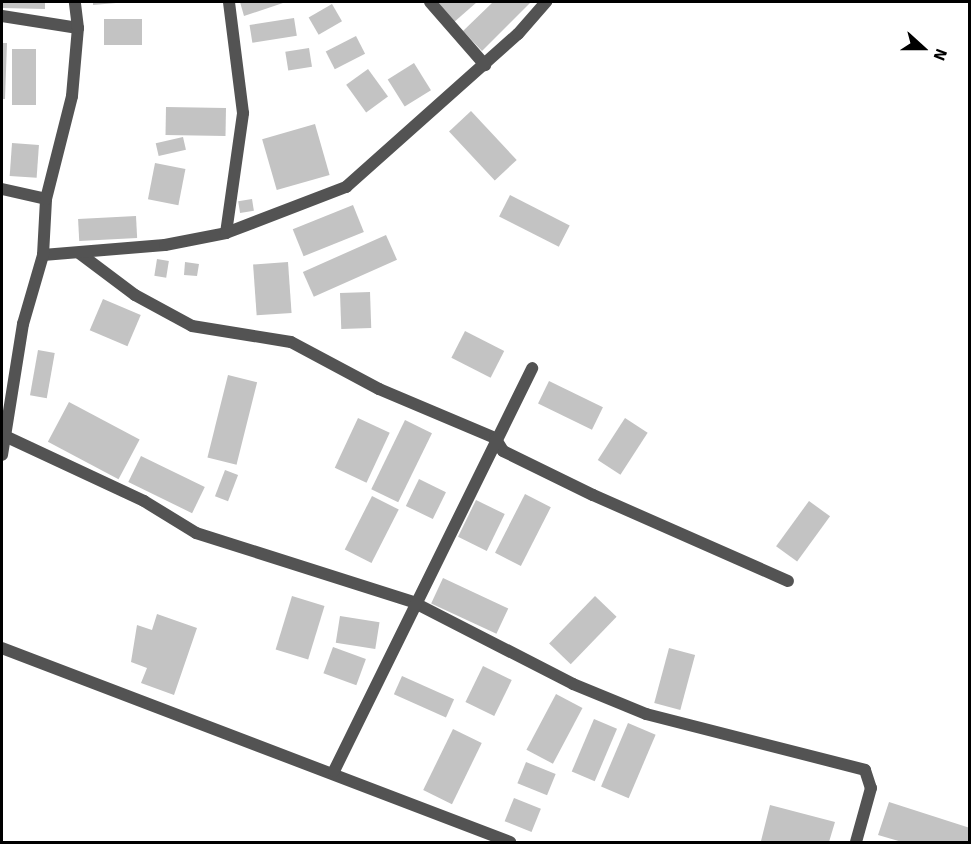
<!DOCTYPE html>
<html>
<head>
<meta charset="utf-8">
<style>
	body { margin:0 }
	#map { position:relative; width:971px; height:844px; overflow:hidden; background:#fff; font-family:Signika,sans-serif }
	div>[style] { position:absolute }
	.building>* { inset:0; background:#c3c3c3; transform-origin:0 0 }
	.street>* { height:12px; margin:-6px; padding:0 6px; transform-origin:6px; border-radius:6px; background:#535353 }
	span { translate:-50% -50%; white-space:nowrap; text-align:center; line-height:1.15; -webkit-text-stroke:4.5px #fff; paint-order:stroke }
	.frame { position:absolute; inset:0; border:3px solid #000; pointer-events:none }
	.north { position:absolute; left:893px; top:18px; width:60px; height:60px; -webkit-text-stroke:4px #fff; paint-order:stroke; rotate:111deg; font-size:16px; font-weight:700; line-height:24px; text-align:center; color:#000 }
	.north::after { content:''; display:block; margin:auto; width:21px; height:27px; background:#000; clip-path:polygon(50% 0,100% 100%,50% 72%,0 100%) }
</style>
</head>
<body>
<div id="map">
	<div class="building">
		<i style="clip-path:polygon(2px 2px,45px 2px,45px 9px,2px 8px)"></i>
		<i style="clip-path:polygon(93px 2px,116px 2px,116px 3px,93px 5px)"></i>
		<i style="clip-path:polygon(240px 2px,286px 2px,244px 16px)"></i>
		<i style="clip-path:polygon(433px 2px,477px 2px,453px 23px)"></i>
		<i style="clip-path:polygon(493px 2px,530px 3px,482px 51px,463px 31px)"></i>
		<i style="left:332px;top:4px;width:20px;height:27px;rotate:60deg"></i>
		<i style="left:294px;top:18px;width:18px;height:45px;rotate:81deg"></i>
		<i style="left:104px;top:19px;width:38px;height:26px"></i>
		<i style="left:356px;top:36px;width:20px;height:34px;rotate:63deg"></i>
		<i style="clip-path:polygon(2px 43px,7px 43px,5px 99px,2px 99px)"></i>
		<i style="left:309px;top:48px;width:19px;height:24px;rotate:81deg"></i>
		<i style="left:12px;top:49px;width:24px;height:56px"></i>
		<i style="left:414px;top:63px;width:32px;height:31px;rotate:58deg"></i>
		<i style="left:368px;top:69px;width:34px;height:27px;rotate:54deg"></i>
		<i style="left:166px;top:107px;width:60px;height:28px;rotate:1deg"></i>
		<i style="left:471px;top:111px;width:67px;height:30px;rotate:47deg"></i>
		<i style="left:315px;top:124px;width:53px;height:55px;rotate:74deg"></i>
		<i style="left:183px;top:137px;width:13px;height:28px;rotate:77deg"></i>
		<i style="left:12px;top:143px;width:27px;height:33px;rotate:4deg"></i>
		<i style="left:155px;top:163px;width:31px;height:37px;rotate:11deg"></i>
		<i style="left:510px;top:195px;width:67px;height:24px;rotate:27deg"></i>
		<i style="left:252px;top:199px;width:12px;height:14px;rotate:81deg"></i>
		<i style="left:353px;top:205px;width:29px;height:65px;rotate:68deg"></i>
		<i style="left:136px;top:216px;width:22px;height:58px;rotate:87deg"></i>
		<i style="left:386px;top:235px;width:27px;height:91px;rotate:66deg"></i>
		<i style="left:157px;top:259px;width:12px;height:17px;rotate:9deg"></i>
		<i style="clip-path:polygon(185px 262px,199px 264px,197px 276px,184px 275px)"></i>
		<i style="left:288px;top:262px;width:51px;height:35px;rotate:86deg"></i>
		<i style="left:370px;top:292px;width:36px;height:30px;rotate:88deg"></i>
		<i style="left:103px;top:299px;width:41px;height:34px;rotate:23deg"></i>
		<i style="left:465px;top:331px;width:44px;height:30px;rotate:27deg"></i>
		<i style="left:38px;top:350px;width:17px;height:46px;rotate:10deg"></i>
		<i style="left:228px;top:375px;width:30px;height:85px;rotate:14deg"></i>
		<i style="left:549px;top:381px;width:60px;height:25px;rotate:26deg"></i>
		<i style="left:69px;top:402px;width:80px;height:45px;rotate:28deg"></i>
		<i style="left:358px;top:418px;width:35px;height:55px;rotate:25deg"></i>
		<i style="left:625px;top:418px;width:27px;height:50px;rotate:33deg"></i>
		<i style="left:405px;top:420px;width:30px;height:77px;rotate:26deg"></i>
		<i style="left:141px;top:456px;width:71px;height:29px;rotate:26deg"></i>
		<i style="left:225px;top:470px;width:14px;height:28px;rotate:21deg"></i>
		<i style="left:419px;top:479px;width:30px;height:30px;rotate:26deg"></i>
		<i style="left:525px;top:494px;width:29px;height:66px;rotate:27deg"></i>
		<i style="left:372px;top:496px;width:30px;height:60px;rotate:27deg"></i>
		<i style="left:476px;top:500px;width:32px;height:41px;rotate:26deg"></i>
		<i style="left:809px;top:501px;width:26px;height:56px;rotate:36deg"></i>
		<i style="left:443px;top:578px;width:72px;height:28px;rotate:25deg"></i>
		<i style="left:292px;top:596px;width:34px;height:56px;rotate:17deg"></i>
		<i style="left:595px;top:596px;width:30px;height:66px;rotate:44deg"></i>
		<i style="clip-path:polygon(157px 614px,197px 628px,174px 695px,141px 683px,147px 668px,131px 662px,137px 625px,152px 630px)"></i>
		<i style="left:340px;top:616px;width:40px;height:27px;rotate:9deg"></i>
		<i style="left:333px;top:647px;width:35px;height:28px;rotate:20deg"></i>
		<i style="left:669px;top:648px;width:27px;height:57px;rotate:15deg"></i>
		<i style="left:483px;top:666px;width:32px;height:40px;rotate:26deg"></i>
		<i style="left:402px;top:676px;width:57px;height:20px;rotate:24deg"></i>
		<i style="left:556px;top:694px;width:30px;height:63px;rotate:28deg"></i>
		<i style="left:594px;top:719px;width:25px;height:57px;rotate:23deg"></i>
		<i style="left:628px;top:723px;width:30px;height:69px;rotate:23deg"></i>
		<i style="left:453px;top:729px;width:32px;height:68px;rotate:26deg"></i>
		<i style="left:526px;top:762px;width:32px;height:23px;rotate:22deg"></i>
		<i style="left:514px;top:798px;width:29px;height:25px;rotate:22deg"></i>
		<i style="clip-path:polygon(889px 802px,970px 828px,970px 842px,902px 842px,878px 835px)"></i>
		<i style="clip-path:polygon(770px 805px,835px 822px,829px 842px,761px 841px)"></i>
	</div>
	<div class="street">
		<i style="left:430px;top:2px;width:84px;rotate:48.9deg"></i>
		<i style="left:2px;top:16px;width:77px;rotate:9deg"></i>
		<i style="left:2px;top:189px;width:45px;rotate:12.8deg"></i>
		<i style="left:226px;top:233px;width:121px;rotate:-81.9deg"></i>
		<i style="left:243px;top:113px;width:112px;rotate:-97.2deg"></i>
		<i style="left:79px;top:253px;width:70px;rotate:36.9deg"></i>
		<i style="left:135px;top:295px;width:65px;rotate:28.5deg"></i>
		<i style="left:192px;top:326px;width:100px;rotate:9.2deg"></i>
		<i style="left:291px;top:342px;width:100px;rotate:28.1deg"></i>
		<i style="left:379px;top:389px;width:126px;rotate:22.9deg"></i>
		<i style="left:495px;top:438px;width:15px;rotate:58deg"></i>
		<i style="left:503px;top:451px;width:100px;rotate:26.1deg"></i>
		<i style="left:593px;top:495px;width:213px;rotate:23.8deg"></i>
		<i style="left:43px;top:255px;width:122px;rotate:-4.7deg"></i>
		<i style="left:165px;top:245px;width:62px;rotate:-11.1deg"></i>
		<i style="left:226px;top:233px;width:129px;rotate:-21deg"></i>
		<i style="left:346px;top:187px;width:230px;rotate:-41.7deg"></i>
		<i style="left:518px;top:34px;width:43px;rotate:-48.8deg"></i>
		<i style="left:7px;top:437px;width:151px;rotate:25deg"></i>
		<i style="left:144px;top:501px;width:61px;rotate:31.6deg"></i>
		<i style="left:196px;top:533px;width:228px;rotate:17.6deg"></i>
		<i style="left:413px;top:602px;width:180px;rotate:27.1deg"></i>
		<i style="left:573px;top:684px;width:79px;rotate:22.3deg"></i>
		<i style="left:646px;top:714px;width:226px;rotate:14.3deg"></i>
		<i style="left:865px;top:770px;width:19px;rotate:72deg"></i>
		<i style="left:871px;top:788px;width:56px;rotate:105.5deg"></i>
		<i style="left:2px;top:455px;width:133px;rotate:-80.9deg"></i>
		<i style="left:23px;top:324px;width:72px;rotate:-73.8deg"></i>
		<i style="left:43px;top:255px;width:56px;rotate:-86.9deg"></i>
		<i style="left:46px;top:199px;width:106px;rotate:-75.8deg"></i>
		<i style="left:72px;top:96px;width:68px;rotate:-85deg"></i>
		<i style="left:78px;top:28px;width:26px;rotate:-97deg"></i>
		<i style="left:2px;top:648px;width:544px;rotate:20.9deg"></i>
		<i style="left:334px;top:771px;width:449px;rotate:-63.8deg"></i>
	</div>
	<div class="frame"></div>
	<div class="north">N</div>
</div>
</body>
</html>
